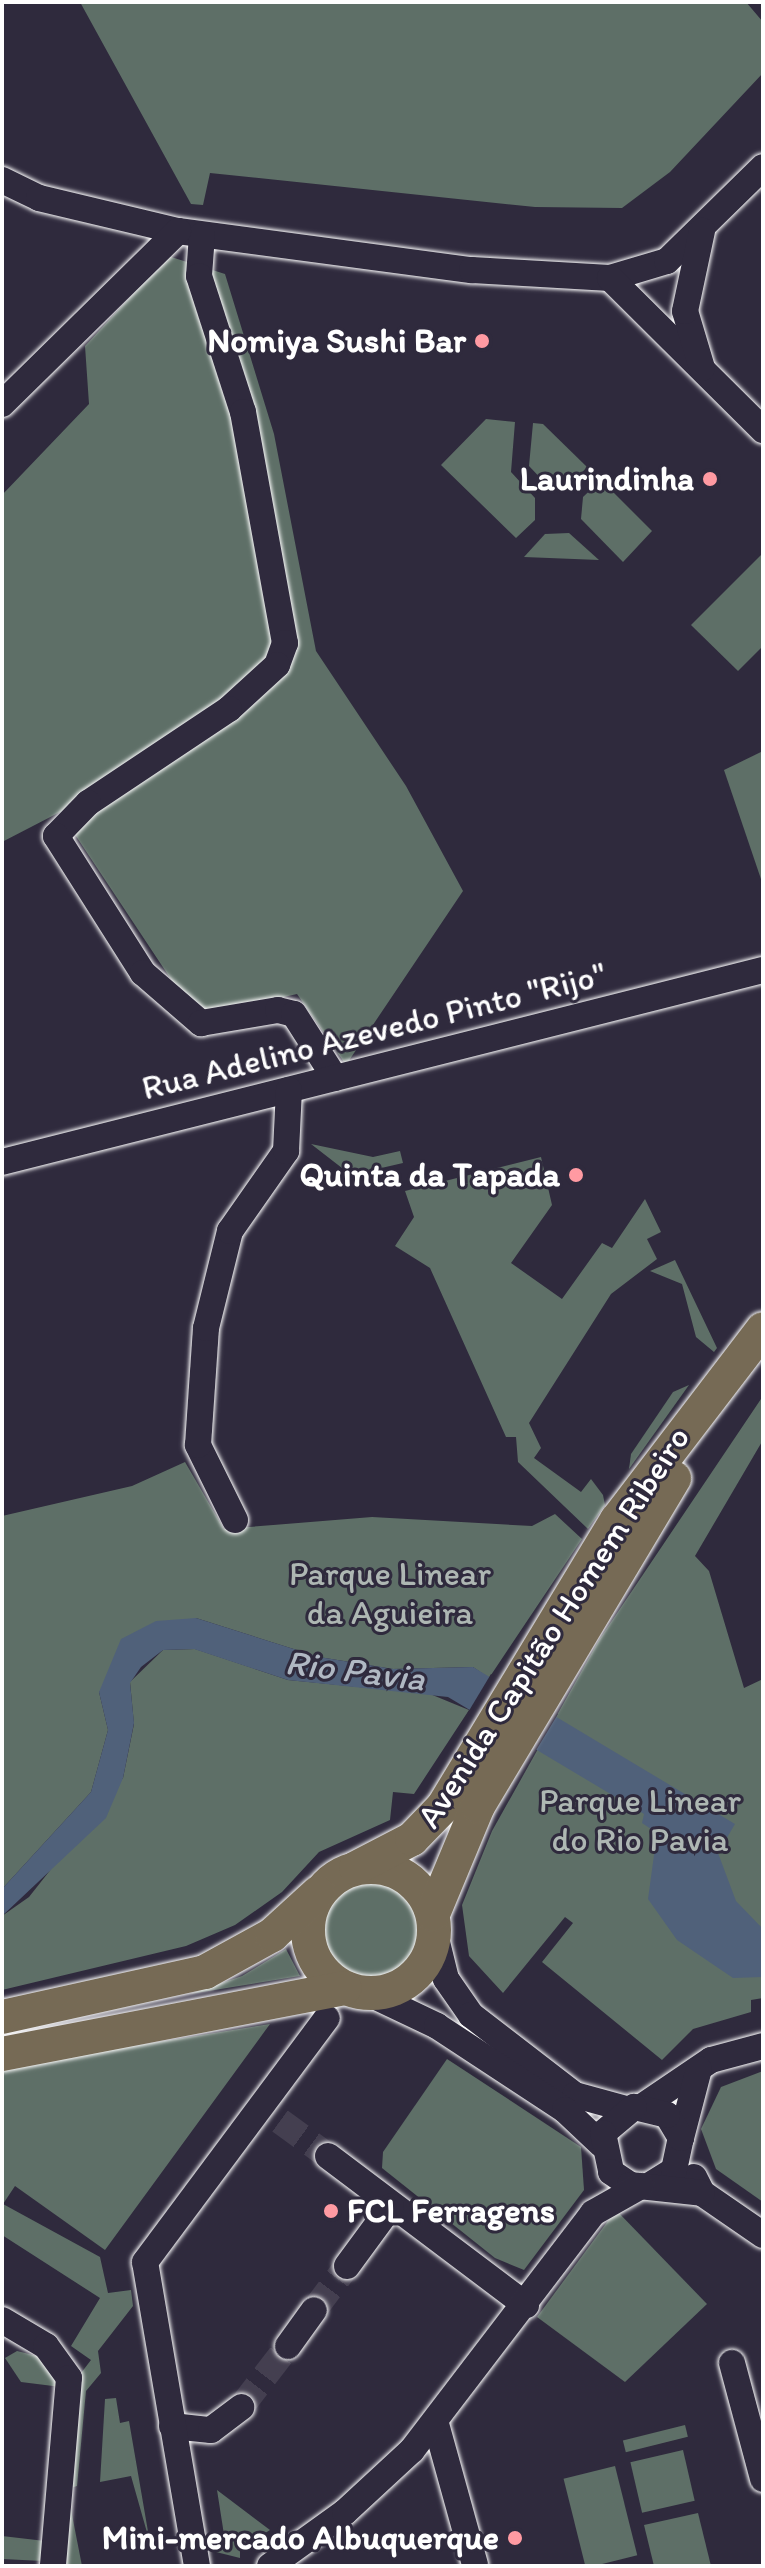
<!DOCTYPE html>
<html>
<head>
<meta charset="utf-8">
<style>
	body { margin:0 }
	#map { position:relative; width:765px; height:2568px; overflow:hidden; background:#2f2a3d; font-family:Itim,sans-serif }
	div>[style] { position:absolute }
	.green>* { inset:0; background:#5e6f67; transform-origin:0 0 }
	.round { border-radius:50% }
	.water>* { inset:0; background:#50617a }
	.pier>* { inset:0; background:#2f2a3d; transform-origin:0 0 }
	.minor-tunnel>* { height:26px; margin-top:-13px; transform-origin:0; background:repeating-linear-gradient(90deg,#443f50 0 26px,transparent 0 39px) }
	.roads { filter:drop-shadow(0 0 2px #fff) drop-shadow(0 0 2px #fff) }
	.minor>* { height:26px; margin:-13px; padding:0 13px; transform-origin:13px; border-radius:13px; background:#2f2a3d }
	.major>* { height:34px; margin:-17px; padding:0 17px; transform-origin:17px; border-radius:17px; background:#766a55 }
	.major>.ring { margin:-17px; padding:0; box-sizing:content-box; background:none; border:34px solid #766a55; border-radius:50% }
	.dots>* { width:22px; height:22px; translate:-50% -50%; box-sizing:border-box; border:4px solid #2f2a3d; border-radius:50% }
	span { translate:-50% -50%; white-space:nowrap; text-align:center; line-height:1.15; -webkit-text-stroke:6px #2f2a3d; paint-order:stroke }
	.poi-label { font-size:34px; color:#fff; font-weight:700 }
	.right { translate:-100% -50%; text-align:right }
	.left { translate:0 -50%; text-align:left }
	.street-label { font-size:34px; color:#fff }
	.park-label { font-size:34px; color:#aeb7b3 }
	.water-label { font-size:36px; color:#b0b8c3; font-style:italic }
	.frame { position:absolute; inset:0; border:4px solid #fff; pointer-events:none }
</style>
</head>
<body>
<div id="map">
	<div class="green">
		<i style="clip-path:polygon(80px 2px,746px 2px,763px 22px,763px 73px,670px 172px,622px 208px,535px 207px,210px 173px,203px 205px,191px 204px)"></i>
		<i style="clip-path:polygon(168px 256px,225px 274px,274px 434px,316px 651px,406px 786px,463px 891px,346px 1065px,297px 994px,196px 1017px,60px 812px,2px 842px,2px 495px,89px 404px,85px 346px)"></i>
		<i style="clip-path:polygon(486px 419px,515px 422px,511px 472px,535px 498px,535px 520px,516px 538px,441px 465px)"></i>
		<i style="clip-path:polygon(533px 423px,543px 424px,587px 467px,570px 485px,547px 485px,529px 466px)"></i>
		<i style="clip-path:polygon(601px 480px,652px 531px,623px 562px,581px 519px,583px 497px)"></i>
		<i style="clip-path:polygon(569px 533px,599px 560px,524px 557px,545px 534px)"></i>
		<i style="clip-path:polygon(763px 553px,763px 646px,738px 671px,691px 625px)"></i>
		<i style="clip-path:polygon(763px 751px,763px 885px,724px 770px)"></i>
		<i style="clip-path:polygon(311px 1144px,373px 1157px,400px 1151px,403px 1163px,351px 1175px)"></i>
		<i style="clip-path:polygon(541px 1157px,552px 1205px,511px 1263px,562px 1299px,602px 1243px,612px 1248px,645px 1199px,661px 1232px,647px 1239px,657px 1259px,611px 1294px,529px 1423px,541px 1448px,534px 1458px,581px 1492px,591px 1479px,603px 1495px,605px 1505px,588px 1529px,518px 1462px,516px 1437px,506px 1437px,430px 1268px,395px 1246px,414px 1217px,405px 1191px)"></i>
		<i style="clip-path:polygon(675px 1260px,717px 1348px,714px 1352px,696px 1337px,682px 1284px,650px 1271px)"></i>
		<i style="clip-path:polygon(689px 1385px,629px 1469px,631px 1454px,673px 1392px)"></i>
		<i style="clip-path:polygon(763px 1396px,763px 1440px,695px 1556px,709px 1571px,744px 1688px,763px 1679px,763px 1998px,751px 2000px,751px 2012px,693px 2029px,662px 2060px,542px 1962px,573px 1923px,565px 1917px,503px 1993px,469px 1956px,462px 1905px,492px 1831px,599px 1640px)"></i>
		<i style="clip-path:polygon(185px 1462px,224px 1529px,372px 1517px,532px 1526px,555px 1514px,582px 1539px,489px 1678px,473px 1667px,393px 1669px,319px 1657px,196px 1618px,99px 1692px,108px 1730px,91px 1792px,2px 1889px,2px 1516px,132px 1486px)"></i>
		<i style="clip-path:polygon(195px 1649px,288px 1680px,430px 1694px,469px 1710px,414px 1794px,393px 1792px,390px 1820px,319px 1852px,282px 1892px,235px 1925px,186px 1946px,2px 1990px,2px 1916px,29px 1897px,123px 1778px,134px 1724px,130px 1682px,163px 1650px)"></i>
		<i class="round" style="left:323px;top:1880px;width:98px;height:98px"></i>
		<i style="clip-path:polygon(286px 1949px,300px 1976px,190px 1994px,242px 1976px)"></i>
		<i style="clip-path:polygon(270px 2024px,105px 2250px,15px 2186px,3px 2204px,100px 2257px,108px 2293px,131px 2290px,133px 2306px,98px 2351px,101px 2373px,86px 2391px,77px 2486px,67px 2489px,82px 2566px,58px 2566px,78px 2377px,91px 2360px,71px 2346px,100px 2298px,2px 2235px,2px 2067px)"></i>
		<i style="clip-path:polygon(447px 2059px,581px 2147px,584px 2190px,524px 2270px,495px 2258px,382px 2168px,383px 2152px)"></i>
		<i style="clip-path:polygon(763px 2071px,763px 2202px,716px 2169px,701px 2129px,721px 2087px)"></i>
		<i style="clip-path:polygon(616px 2210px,707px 2304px,625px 2382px,537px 2317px)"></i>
		<i style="clip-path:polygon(17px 2351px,41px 2357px,61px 2387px,21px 2382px,5px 2358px)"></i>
		<i style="clip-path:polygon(116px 2398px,120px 2423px,129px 2421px,150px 2543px,131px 2476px,100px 2482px,105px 2399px)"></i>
		<i style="left:685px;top:2425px;width:12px;height:64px;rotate:76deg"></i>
		<i style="left:683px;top:2450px;width:52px;height:54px;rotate:77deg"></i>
		<i style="left:615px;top:2466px;width:92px;height:53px;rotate:76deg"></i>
		<i style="clip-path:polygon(217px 2490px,270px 2530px,240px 2549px,240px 2558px,216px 2552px,225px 2541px)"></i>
		<i style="clip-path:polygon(698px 2513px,711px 2566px,654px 2566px,644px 2525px)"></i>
		<i style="clip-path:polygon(2px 2536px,45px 2541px,43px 2561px,2px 2559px)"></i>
	</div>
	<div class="water">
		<i style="clip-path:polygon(196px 1618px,319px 1657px,393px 1669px,473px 1667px,735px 1824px,718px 1853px,736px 1901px,763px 1929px,763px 1977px,733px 1978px,677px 1940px,648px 1899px,657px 1833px,642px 1823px,644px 1814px,448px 1697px,288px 1680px,194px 1649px,163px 1650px,141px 1667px,130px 1683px,134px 1723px,123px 1778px,106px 1818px,2px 1916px,2px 1889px,91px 1792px,108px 1730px,99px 1692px,121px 1639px,156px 1621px)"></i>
	</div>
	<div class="pier">
		<i style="left:491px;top:1674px;width:78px;height:46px;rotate:31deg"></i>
	</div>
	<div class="minor-tunnel">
		<i style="left:280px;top:2121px;width:59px;rotate:36.1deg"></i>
		<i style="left:314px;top:2310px;width:55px;rotate:-53.1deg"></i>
		<i style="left:241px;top:2407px;width:77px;rotate:-52.4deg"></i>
	</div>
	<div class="roads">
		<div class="minor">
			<i style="left:2px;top:180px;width:41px;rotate:25.9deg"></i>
			<i style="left:39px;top:198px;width:143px;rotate:13.4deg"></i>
			<i style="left:178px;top:231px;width:297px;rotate:7.6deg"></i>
			<i style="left:472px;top:270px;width:138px;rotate:3.3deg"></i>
			<i style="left:610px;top:278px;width:59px;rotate:-16.6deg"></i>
			<i style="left:667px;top:261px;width:134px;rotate:-44.4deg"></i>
			<i style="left:202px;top:235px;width:41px;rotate:94.2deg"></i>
			<i style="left:199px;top:276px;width:143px;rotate:72.1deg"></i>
			<i style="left:243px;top:412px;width:235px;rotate:79.7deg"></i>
			<i style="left:285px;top:643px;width:23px;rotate:110deg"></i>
			<i style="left:277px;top:665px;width:65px;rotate:137.5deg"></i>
			<i style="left:229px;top:709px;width:169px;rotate:146.3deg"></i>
			<i style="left:88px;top:803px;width:46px;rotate:134.1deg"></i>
			<i style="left:56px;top:836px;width:162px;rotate:57.6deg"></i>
			<i style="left:143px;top:973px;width:77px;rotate:40.8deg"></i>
			<i style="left:201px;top:1023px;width:78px;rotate:-9.6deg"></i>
			<i style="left:278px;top:1010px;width:16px;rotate:14deg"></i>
			<i style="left:294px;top:1014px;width:76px;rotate:57.4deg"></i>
			<i style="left:610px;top:278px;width:216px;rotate:44.8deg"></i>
			<i style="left:702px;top:368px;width:59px;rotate:-106.6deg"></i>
			<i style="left:685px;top:311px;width:82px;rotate:-78deg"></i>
			<i style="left:2px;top:404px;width:247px;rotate:-44.5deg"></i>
			<i style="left:2px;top:1162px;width:785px;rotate:-14.16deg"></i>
			<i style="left:235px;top:1520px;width:84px;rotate:-116.3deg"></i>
			<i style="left:198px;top:1445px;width:117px;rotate:-86.1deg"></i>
			<i style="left:206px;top:1328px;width:100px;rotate:-76.1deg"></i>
			<i style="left:230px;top:1231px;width:98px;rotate:-55deg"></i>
			<i style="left:286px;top:1151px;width:61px;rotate:-87.2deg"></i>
			<i style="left:435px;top:1934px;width:46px;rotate:76.3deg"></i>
			<i style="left:446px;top:1979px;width:44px;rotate:55.2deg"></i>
			<i style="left:471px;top:2015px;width:131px;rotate:37.6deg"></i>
			<i style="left:575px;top:2095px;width:53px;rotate:15.4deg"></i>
			<i style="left:370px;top:1994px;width:74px;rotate:25.5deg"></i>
			<i style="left:437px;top:2026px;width:153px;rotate:33.3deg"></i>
			<i style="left:565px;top:2110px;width:50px;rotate:43.4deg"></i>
			<i style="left:643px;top:2106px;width:82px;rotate:-34.1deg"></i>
			<i style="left:711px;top:2060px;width:54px;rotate:-15.1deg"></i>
			<i style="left:681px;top:2138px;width:71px;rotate:-75.4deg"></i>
			<i style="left:328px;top:2156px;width:248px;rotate:37deg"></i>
			<i style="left:694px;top:2177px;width:18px;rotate:63deg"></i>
			<i style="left:702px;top:2193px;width:74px;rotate:34.5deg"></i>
			<i style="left:650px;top:2185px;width:28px;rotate:-32deg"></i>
			<i style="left:674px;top:2170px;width:33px;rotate:-78deg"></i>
			<i style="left:681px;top:2138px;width:27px;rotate:-121deg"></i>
			<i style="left:667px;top:2115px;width:34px;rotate:-166deg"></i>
			<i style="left:634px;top:2107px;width:40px;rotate:140deg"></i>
			<i style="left:603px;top:2133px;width:40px;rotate:78deg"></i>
			<i style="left:611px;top:2172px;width:23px;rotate:34deg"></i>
			<i style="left:630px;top:2185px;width:72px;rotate:6.3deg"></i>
			<i style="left:347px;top:2266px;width:74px;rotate:-53.7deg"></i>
			<i style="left:2px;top:2320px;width:51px;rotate:30.6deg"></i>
			<i style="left:46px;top:2346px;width:39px;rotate:54deg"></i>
			<i style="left:69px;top:2378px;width:189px;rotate:94.9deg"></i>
			<i style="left:288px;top:2346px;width:44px;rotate:-54.2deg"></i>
			<i style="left:732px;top:2363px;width:120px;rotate:75deg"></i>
			<i style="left:436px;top:2424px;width:146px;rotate:74.5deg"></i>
			<i style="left:172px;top:2426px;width:39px;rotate:6deg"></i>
			<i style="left:211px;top:2430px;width:38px;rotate:-37deg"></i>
			<i style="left:197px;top:2566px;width:308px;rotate:-99.7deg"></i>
			<i style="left:145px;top:2262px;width:304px;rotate:-53.3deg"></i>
			<i style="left:270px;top:2566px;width:92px;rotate:-35.8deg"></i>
			<i style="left:345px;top:2512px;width:91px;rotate:-42.8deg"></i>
			<i style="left:412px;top:2450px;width:298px;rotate:-52.6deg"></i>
			<i style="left:593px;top:2213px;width:55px;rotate:-29.4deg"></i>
		</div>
		<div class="major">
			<i class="ring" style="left:308px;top:1867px;width:92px;height:92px"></i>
			<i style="left:356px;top:1868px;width:63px;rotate:-27.4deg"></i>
			<i style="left:412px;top:1839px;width:45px;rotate:-45.9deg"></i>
			<i style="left:443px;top:1807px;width:336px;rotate:-58.8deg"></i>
			<i style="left:617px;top:1520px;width:240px;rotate:-52.6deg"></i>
			<i style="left:433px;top:1914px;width:117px;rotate:-67.4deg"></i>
			<i style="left:478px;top:1806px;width:382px;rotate:-59.1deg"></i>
			<i style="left:2px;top:2017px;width:208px;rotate:-12.5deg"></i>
			<i style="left:205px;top:1972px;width:77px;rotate:-28.9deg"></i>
			<i style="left:272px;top:1935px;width:62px;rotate:-42.4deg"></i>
			<i style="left:2px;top:2054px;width:349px;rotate:-10.9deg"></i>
		</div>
	</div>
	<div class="dots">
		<i style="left:482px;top:341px;background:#ff9aa2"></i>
		<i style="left:710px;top:479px;background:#ff9aa2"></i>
		<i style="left:576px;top:1175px;background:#ff9aa2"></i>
		<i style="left:331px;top:2211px;background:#ff9aa2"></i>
		<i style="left:515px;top:2538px;background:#ff9aa2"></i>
	</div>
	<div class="poi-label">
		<span class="right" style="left:466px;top:341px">Nomiya Sushi Bar</span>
		<span class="right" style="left:694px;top:479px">Laurindinha</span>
		<span class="right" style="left:560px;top:1175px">Quinta da Tapada</span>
		<span class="left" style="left:347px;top:2211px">FCL Ferragens</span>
		<span class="right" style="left:499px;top:2538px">Mini-mercado Albuquerque</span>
	</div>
	<div class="street-label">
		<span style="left:374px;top:1031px;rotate:-14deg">Rua Adelino Azevedo Pinto "Rijo"</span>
		<span style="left:553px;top:1627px;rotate:-57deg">Avenida Capitão Homem Ribeiro</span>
	</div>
	<div class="park-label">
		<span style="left:390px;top:1593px">Parque Linear<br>da Aguieira</span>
		<span style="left:640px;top:1820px">Parque Linear<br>do Rio Pavia</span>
	</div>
	<div class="water-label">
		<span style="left:355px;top:1670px;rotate:7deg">Rio Pavia</span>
	</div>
	<div class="frame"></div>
</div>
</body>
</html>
